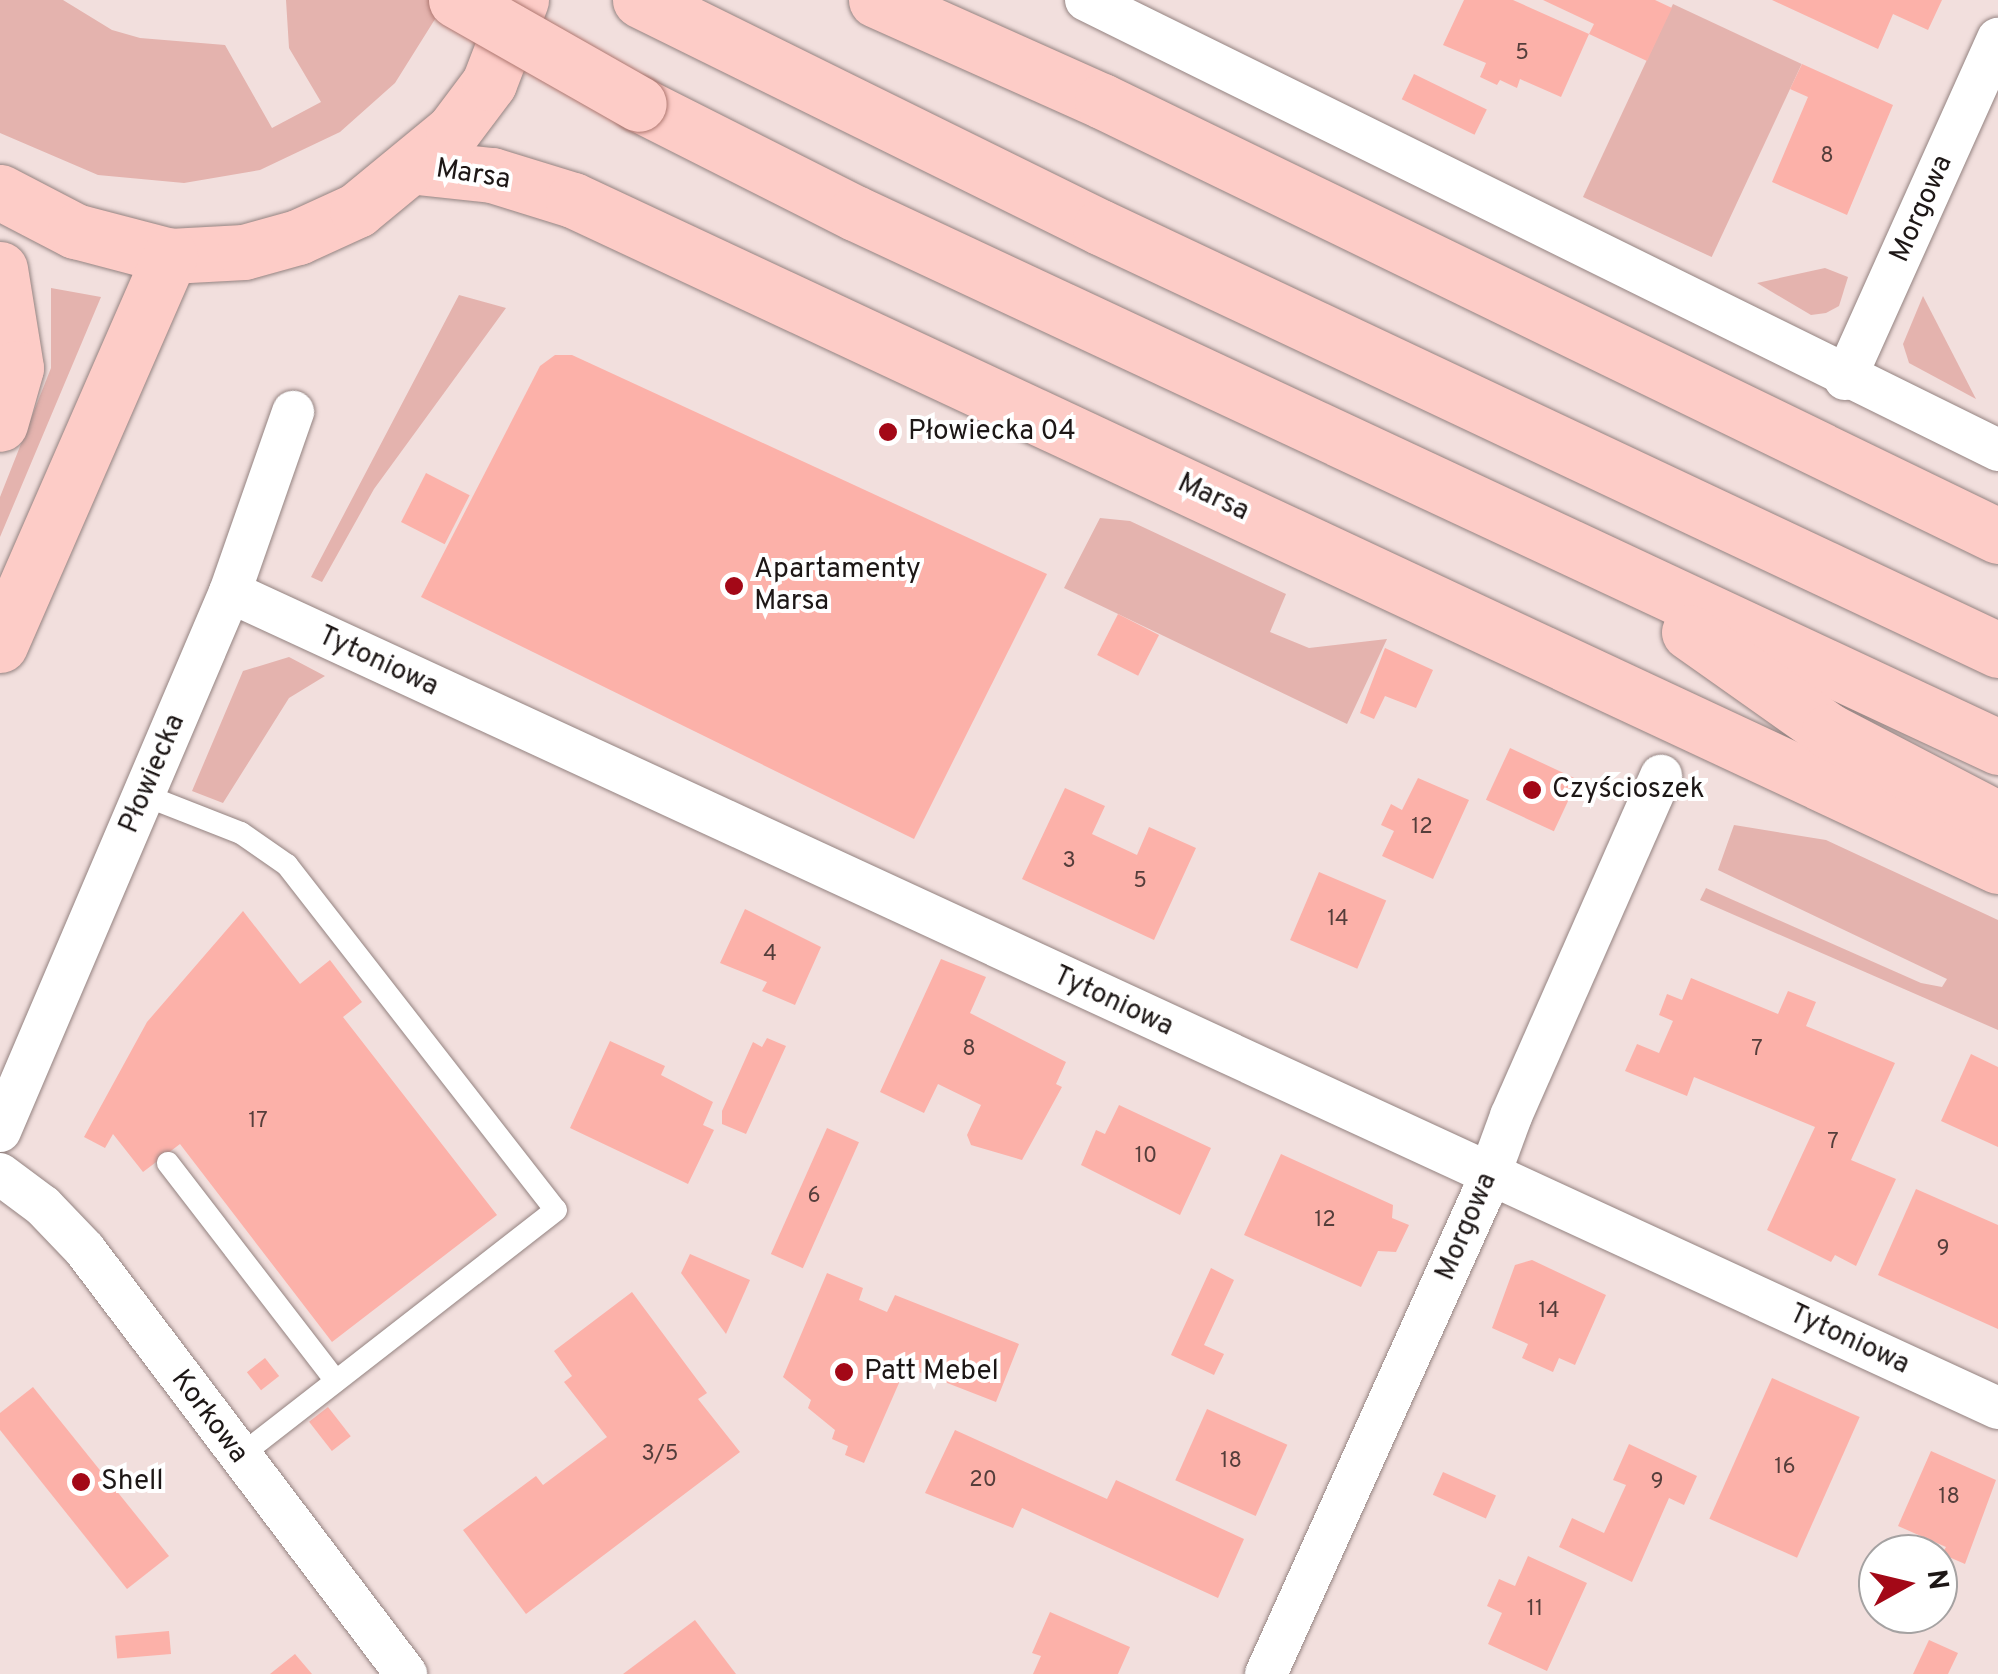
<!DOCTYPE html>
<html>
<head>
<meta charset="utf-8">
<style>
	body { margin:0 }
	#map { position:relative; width:1998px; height:1674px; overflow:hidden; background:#f2dfdd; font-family:Overpass,sans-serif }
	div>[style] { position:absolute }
	.green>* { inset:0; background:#e4b3ae; transform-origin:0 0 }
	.building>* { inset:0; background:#fcb1a9; transform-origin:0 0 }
	.roads { filter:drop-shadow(0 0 2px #948381) drop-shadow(0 0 2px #948381) }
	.lane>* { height:22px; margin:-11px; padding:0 11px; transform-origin:11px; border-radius:11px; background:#fff }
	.street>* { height:42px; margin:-21px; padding:0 21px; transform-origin:21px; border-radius:21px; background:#fff }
	.primary>* { height:55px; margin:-27.5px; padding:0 27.5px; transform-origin:27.5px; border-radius:27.5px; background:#fdccc7 }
	.bridges { filter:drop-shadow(0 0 2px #ae7770) drop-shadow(0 0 2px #ae7770) }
	.primary-bridge>* { height:55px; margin:-27.5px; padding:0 27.5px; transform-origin:27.5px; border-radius:27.5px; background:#fdccc7 }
	.dots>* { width:28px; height:28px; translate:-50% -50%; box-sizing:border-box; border:5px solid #fff; border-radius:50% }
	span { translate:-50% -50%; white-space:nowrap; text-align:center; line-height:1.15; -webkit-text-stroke:8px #fff; paint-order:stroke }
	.number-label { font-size:22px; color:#553e3b }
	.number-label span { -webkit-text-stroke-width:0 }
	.street-label { font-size:28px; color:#1d1716 }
	.poi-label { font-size:28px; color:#1d1716 }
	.left { translate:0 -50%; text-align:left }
	.north { position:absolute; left:1858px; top:1534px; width:100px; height:100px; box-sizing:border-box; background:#fff; border:2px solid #a5a2a2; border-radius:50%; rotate:82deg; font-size:28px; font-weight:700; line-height:40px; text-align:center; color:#1d1716 }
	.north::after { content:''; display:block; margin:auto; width:35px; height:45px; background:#a30817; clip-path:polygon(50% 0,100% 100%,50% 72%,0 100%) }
</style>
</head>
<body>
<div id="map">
	<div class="green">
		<i style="clip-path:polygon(0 0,63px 0,112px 30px,140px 38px,225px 45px,272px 128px,321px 102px,289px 48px,286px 0,447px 0,395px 83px,340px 132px,260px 170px,184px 183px,98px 175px,0 133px)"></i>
		<i style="left:1673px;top:4px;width:142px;height:213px;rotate:25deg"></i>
		<i style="clip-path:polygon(1825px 268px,1848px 277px,1839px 306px,1826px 313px,1811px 315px,1757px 283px)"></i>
		<i style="clip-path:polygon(51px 288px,101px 297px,0 537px,0 497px,51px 368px)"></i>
		<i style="clip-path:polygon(459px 295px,506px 308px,374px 489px,322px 582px,311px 577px)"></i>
		<i style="clip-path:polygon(1923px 296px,1976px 399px,1909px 363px,1903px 344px)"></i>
		<i style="clip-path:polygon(1100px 518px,1130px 521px,1286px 594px,1270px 632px,1309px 648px,1387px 639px,1347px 724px,1064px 588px)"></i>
		<i style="clip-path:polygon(289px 657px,325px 676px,289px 698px,223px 803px,192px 791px,243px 671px)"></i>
		<i style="clip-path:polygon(1734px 825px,1826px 840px,1998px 920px,1998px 1030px,1700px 900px,1706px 888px,1921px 983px,1942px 987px,1947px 979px,1718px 870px)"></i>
	</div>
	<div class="building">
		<i style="clip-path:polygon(1464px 0,1513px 0,1589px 34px,1561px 97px,1520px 79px,1517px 88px,1500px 80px,1497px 85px,1480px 77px,1486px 63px,1443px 45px)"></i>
		<i style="clip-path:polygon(1543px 0,1655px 0,1672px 8px,1647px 61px,1589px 34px,1594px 24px)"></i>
		<i style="clip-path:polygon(1772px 0,1942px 0,1928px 30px,1893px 14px,1878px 49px)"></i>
		<i style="clip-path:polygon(1802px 64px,1893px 105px,1847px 215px,1772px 182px,1808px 97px,1790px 89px)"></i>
		<i style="left:1414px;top:74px;width:81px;height:28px;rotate:26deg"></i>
		<i style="clip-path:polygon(555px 355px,572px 355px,1047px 574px,914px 839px,421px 597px,540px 366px)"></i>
		<i style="left:426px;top:473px;width:49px;height:55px;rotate:27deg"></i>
		<i style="left:1118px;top:614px;width:46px;height:46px;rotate:27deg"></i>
		<i style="clip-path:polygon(1385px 648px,1433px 670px,1416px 708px,1385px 696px,1374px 719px,1360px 713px)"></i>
		<i style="left:1510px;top:748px;width:75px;height:57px;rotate:25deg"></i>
		<i style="clip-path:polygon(1418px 778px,1469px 800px,1433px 879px,1382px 856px,1394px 831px,1381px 825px,1391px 804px,1402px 810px)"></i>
		<i style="clip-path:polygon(1065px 788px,1105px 806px,1092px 834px,1137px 855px,1149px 827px,1196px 848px,1154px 940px,1022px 879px)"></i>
		<i style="left:1319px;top:872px;width:73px;height:74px;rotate:23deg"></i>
		<i style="clip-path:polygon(745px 909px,821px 947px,795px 1005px,762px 991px,767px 982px,720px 963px)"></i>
		<i style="clip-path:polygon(243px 911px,300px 984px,330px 960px,362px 1002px,343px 1017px,497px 1215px,332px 1342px,180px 1144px,143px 1172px,113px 1134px,105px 1148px,84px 1137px,147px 1022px)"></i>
		<i style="clip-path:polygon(941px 959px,986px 977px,970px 1013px,1066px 1062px,1056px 1084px,1062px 1087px,1022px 1160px,971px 1145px,967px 1135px,981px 1105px,938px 1084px,924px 1113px,880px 1092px)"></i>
		<i style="clip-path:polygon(1691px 978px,1778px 1014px,1788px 991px,1816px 1002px,1806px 1026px,1895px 1063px,1851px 1160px,1896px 1179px,1856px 1266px,1835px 1255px,1831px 1262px,1767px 1230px,1815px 1127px,1694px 1077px,1687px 1096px,1625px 1071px,1637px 1044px,1659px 1053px,1673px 1021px,1659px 1015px,1667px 994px,1682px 1000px)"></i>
		<i style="clip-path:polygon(767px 1038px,786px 1046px,746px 1134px,722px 1124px,722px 1111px,753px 1042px,762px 1047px)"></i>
		<i style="clip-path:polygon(610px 1041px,665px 1066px,661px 1075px,713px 1102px,703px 1125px,714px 1130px,688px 1184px,570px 1128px)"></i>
		<i style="clip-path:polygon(1971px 1054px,1998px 1067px,1998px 1147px,1941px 1121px)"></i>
		<i style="clip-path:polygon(1119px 1105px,1211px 1148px,1180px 1215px,1081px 1165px,1096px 1130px,1105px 1134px)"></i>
		<i style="left:827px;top:1128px;width:35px;height:138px;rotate:24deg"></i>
		<i style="clip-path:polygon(1281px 1154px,1393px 1205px,1392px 1218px,1409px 1225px,1396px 1252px,1378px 1251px,1361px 1287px,1244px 1235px)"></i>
		<i style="clip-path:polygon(1916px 1189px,1998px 1225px,1998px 1329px,1878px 1275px)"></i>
		<i style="clip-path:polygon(690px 1254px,750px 1280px,726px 1334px,681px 1273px)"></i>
		<i style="clip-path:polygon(1532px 1260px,1606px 1295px,1575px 1365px,1559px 1358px,1553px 1372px,1522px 1358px,1528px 1344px,1492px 1328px,1515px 1265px)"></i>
		<i style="clip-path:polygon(1211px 1268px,1234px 1280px,1204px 1345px,1224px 1354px,1214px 1375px,1171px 1355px)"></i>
		<i style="clip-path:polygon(827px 1273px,863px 1288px,859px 1300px,887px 1312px,895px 1295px,1019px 1344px,996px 1402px,906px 1367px,864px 1463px,845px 1455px,848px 1446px,832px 1439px,835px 1430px,808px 1408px,811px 1400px,783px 1377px)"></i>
		<i style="clip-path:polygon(632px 1292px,707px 1393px,698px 1399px,740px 1452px,526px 1614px,463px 1530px,536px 1476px,543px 1485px,607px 1437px,564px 1382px,572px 1376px,554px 1351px)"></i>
		<i style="left:265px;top:1358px;width:23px;height:23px;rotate:52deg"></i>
		<i style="left:1772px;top:1378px;width:96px;height:154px;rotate:24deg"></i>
		<i style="clip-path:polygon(33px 1387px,169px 1556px,127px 1589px,0 1430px,0 1413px)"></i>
		<i style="left:328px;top:1407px;width:37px;height:24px;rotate:52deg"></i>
		<i style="left:1207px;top:1409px;width:88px;height:78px;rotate:24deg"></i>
		<i style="clip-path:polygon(955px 1430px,1107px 1499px,1116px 1480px,1244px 1539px,1218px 1598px,1022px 1508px,1013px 1528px,925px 1493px)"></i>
		<i style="clip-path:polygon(1629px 1444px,1697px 1476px,1684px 1505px,1669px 1498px,1632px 1582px,1559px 1547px,1572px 1518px,1604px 1533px,1626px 1485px,1613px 1480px)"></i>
		<i style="clip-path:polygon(1931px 1451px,1996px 1480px,1965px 1564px,1942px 1554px,1946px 1547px,1898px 1526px)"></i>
		<i style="left:1443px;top:1472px;width:58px;height:25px;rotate:24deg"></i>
		<i style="clip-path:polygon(1528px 1556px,1587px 1583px,1547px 1671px,1488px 1644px,1502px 1613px,1487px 1606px,1499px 1579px,1515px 1586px)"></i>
		<i style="clip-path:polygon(1050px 1612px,1130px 1647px,1118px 1674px,1033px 1674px,1041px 1656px,1032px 1653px)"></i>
		<i style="clip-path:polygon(695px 1620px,736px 1674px,623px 1674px)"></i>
		<i style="left:169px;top:1631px;width:23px;height:54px;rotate:85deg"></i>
		<i style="clip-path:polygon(1929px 1640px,1958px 1653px,1948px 1674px,1913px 1674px)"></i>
		<i style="clip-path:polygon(295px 1654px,312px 1674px,270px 1674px)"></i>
	</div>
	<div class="roads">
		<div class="lane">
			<i style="left:144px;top:795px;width:104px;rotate:21.4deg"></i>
			<i style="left:241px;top:833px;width:56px;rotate:34.8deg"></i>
			<i style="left:287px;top:865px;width:437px;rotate:52.1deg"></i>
			<i style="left:556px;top:1210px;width:402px;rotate:142.1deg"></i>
			<i style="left:168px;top:1163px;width:275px;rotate:52.4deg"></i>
		</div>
		<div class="street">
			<i style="left:1086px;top:0;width:1017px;rotate:26.26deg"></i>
			<i style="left:1845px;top:379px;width:373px;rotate:-65.8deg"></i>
			<i style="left:230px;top:592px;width:1947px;rotate:24.78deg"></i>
			<i style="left:0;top:1131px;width:586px;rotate:-66.89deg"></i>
			<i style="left:230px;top:592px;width:191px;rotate:-70.7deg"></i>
			<i style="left:0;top:1174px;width:54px;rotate:36.7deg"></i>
			<i style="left:43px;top:1206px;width:61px;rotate:46.3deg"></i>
			<i style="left:85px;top:1250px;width:532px;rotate:52.87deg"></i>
			<i style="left:1266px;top:1674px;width:525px;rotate:-65.73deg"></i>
			<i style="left:1482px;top:1195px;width:84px;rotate:-69.8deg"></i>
			<i style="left:1511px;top:1116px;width:372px;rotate:-66.2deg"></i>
		</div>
		<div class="primary">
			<i style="left:640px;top:0;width:513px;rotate:26.27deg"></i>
			<i style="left:1100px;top:227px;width:993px;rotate:25.22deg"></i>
			<i style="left:876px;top:0;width:248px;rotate:24.1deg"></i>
			<i style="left:1102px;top:101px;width:996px;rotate:25.9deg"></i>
			<i style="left:639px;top:104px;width:242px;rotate:26.8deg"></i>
			<i style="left:855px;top:213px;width:1262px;rotate:25.04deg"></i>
			<i style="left:417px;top:167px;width:75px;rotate:6.1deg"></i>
			<i style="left:492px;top:175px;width:85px;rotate:17.2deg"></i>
			<i style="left:573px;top:200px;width:1573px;rotate:25.05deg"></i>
			<i style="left:0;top:192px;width:85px;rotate:27.5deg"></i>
			<i style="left:75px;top:231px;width:98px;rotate:14.7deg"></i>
			<i style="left:170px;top:256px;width:74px;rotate:-3.1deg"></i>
			<i style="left:244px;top:252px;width:56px;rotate:-15.5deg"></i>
			<i style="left:298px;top:237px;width:65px;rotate:-24.6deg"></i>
			<i style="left:357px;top:210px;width:124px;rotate:-39.5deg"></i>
			<i style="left:453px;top:131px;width:60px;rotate:-53.1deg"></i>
			<i style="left:489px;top:83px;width:89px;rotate:-68.9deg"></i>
			<i style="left:0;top:269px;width:100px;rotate:80.8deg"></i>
			<i style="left:16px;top:368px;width:58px;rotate:105.9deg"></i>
			<i style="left:1689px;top:632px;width:171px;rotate:35.3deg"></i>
			<i style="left:1829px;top:731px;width:191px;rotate:27.5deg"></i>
			<i style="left:0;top:645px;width:425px;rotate:-66.4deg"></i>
		</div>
	</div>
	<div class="bridges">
		<div class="primary-bridge">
			<i style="left:456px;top:0;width:210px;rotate:29.6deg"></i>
		</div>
	</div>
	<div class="dots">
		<i style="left:888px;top:432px;background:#a30817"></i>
		<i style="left:734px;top:586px;background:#a30817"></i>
		<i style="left:1532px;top:790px;background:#a30817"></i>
		<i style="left:844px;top:1372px;background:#a30817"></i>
		<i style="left:81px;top:1482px;background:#a30817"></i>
	</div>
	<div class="number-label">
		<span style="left:1522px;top:54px">5</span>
		<span style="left:1827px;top:157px">8</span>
		<span style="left:1422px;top:828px">12</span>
		<span style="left:1069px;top:862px">3</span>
		<span style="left:1140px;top:882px">5</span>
		<span style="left:1338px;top:920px">14</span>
		<span style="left:770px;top:955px">4</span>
		<span style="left:969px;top:1050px">8</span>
		<span style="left:1757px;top:1050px">7</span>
		<span style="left:258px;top:1122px">17</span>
		<span style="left:1833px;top:1143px">7</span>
		<span style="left:1146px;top:1157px">10</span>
		<span style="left:814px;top:1197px">6</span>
		<span style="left:1325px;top:1221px">12</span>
		<span style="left:1943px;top:1250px">9</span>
		<span style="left:1549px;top:1312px">14</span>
		<span style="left:660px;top:1455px">3/5</span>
		<span style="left:1231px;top:1462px">18</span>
		<span style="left:1785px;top:1468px">16</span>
		<span style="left:983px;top:1481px">20</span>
		<span style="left:1657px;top:1483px">9</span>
		<span style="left:1949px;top:1498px">18</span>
		<span style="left:1535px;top:1610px">11</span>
	</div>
	<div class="street-label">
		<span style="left:473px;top:175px;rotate:9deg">Marsa</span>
		<span style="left:1922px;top:209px;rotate:-66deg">Morgowa</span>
		<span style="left:1213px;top:498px;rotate:25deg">Marsa</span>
		<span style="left:378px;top:662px;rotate:25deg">Tytoniowa</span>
		<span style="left:153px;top:774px;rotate:-67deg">Płowiecka</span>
		<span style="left:1113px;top:1002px;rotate:25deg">Tytoniowa</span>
		<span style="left:1467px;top:1227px;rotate:-67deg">Morgowa</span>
		<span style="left:1849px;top:1340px;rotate:25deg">Tytoniowa</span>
		<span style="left:209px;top:1417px;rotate:53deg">Korkowa</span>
	</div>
	<div class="poi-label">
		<span class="left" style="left:908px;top:432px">Płowiecka 04</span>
		<span class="left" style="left:754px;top:586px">Apartamenty<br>Marsa</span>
		<span class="left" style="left:1552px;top:790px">Czyścioszek</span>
		<span class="left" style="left:864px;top:1372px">Patt Mebel</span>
		<span class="left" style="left:101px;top:1482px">Shell</span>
	</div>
	<div class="north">N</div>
</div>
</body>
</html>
